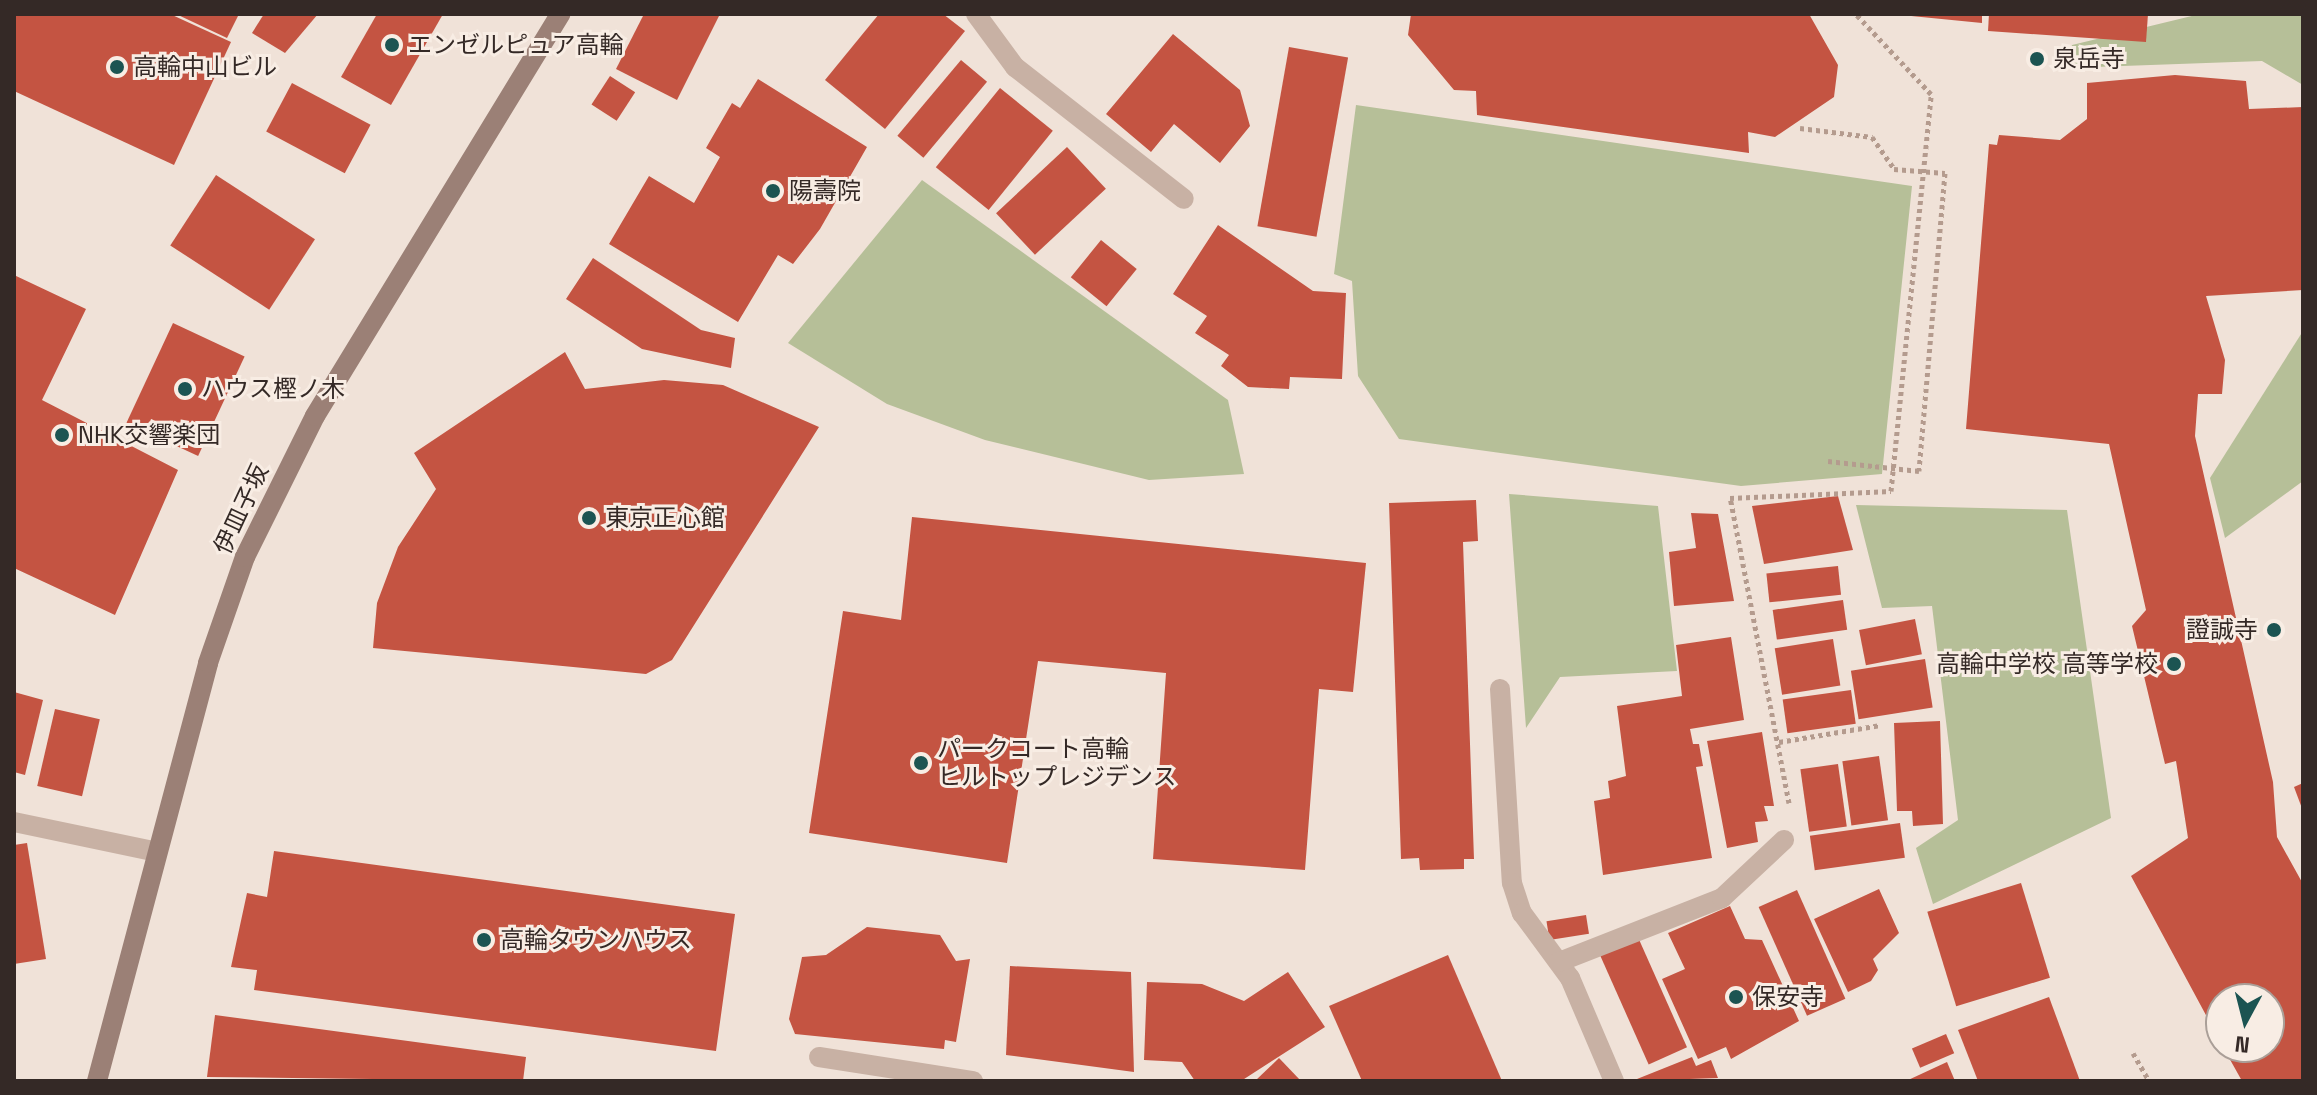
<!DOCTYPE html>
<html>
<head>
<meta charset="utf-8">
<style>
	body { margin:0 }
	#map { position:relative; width:2317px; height:1095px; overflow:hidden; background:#f0e2d8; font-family:"Space Grotesk","Noto Sans JP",sans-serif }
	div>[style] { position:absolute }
	.green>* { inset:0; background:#b6bf98 }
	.building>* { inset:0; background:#c45442; transform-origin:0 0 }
	.path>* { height:5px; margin-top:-2.5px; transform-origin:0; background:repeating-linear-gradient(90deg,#b49b8e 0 4px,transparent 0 8px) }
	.lane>* { height:20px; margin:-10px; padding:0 10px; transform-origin:10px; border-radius:10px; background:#c8b1a4 }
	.secondary>* { height:20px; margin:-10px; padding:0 10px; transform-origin:10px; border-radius:10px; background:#9b8076 }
	.path-bridge>* { height:5px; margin-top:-2.5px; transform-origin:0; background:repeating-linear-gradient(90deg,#b49b8e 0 4px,transparent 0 8px) }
	.dots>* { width:22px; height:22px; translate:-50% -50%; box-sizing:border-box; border:4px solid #f8ede4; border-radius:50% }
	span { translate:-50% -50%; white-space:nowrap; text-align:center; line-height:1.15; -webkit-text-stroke:6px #f8ede4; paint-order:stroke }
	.poi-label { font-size:24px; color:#342926 }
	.left { translate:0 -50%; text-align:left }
	.right { translate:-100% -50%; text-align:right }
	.street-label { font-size:24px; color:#342926 }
	.frame { position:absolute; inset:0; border:16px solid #342926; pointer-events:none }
	.north { position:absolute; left:2205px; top:983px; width:80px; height:80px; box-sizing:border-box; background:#f8ede4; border:2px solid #aa9f98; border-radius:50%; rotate:187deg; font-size:22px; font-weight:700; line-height:32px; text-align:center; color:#342926 }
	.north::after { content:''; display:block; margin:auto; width:28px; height:36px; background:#1c5452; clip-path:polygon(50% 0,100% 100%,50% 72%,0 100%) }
</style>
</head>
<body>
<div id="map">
	<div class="green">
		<i style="clip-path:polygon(2200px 14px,2303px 14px,2303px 85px,2262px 61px,2067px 68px,2072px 45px)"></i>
		<i style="clip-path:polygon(1356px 105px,1912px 186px,1882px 474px,1741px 486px,1399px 439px,1358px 376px,1352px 281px,1334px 274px)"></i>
		<i style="clip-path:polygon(922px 180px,1228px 400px,1244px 474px,1149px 480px,985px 440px,887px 404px,788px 343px)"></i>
		<i style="clip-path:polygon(2303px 331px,2303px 481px,2225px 538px,2210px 478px)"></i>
		<i style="clip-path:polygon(1509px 494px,1658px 506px,1677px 671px,1560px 677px,1526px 728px)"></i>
		<i style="clip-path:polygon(1856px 505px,2067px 510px,2111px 818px,1933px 904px,1916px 848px,1958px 820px,1932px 606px,1882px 608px)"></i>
	</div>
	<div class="building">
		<i style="clip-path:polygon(14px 14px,170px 14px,231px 42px,174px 165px,14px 91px)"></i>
		<i style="clip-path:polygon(176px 14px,239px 14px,227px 38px)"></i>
		<i style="clip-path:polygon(264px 14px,318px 14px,285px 53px,252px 33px)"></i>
		<i style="clip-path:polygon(377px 14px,443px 14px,391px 105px,341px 77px)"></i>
		<i style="clip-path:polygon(644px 14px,720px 14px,677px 100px,616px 69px)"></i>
		<i style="clip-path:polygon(879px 14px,943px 14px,965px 31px,885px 129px,825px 80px)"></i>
		<i style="clip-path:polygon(1411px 14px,1809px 14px,1838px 65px,1834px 97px,1775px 137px,1748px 132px,1749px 153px,1477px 115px,1476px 91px,1454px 90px,1408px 35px)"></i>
		<i style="clip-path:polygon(1891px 14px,1982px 14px,1982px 23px)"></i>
		<i style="clip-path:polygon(1989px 14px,2148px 14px,2146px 42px,1988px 31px)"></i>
		<i style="clip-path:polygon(1173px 34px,1240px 90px,1250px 126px,1220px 163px,1174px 124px,1151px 152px,1106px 114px)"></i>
		<i style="left:1289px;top:47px;width:60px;height:182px;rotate:10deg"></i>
		<i style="left:961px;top:60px;width:34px;height:99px;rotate:40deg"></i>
		<i style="clip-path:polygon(2175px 75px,2246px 81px,2249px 109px,2303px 107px,2303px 290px,2206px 296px,2225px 360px,2222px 394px,2198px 394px,2195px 436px,2273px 782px,2277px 837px,2303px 884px,2303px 1081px,2242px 1081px,2223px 1047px,2269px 1047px,2269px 999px,2221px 999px,2221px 1043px,2131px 876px,2188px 838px,2176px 761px,2165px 764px,2132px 626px,2146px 610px,2109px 444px,1966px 429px,1989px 144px,1997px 145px,1999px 135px,2060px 140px,2087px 119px,2087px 83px)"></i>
		<i style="left:610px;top:76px;width:30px;height:34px;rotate:33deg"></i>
		<i style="clip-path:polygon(758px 79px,867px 147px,820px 229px,793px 264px,778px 255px,738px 322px,609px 244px,649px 176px,694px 203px,720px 157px,706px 148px,732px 103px,740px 108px)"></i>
		<i style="left:292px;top:83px;width:89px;height:55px;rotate:28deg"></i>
		<i style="left:1000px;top:88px;width:68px;height:102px;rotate:39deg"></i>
		<i style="left:1067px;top:147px;width:57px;height:97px;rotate:47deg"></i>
		<i style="left:216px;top:175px;width:118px;height:84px;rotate:33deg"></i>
		<i style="clip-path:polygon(1218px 225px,1313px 291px,1346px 293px,1342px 379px,1290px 377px,1289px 389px,1248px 387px,1221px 366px,1229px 355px,1195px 333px,1207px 316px,1173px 294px)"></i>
		<i style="left:1101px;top:240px;width:46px;height:48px;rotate:39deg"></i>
		<i style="clip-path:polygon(593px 258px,701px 330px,735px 338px,731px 368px,642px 349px,566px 299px)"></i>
		<i style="clip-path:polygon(14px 275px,86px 309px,42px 400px,178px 470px,115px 615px,14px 568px)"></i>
		<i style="left:173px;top:323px;width:79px;height:110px;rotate:25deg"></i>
		<i style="clip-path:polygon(565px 352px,585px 389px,664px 380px,723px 385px,819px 427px,672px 660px,646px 674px,373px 648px,377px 603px,398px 547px,436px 489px,414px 453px)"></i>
		<i style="clip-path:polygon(1838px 496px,1853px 550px,1764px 564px,1752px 506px)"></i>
		<i style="clip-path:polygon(1476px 500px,1478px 541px,1463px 542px,1474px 859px,1464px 859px,1464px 869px,1420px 870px,1419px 858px,1401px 859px,1389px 503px)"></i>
		<i style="clip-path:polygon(1691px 513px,1718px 514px,1734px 601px,1674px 606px,1669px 552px,1696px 548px)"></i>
		<i style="clip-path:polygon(912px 517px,1366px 563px,1353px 692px,1319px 689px,1305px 870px,1153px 859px,1166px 673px,1038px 661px,1007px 863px,809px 833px,843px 611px,901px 620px)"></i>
		<i style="left:1838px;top:566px;width:29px;height:72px;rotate:84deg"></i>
		<i style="left:1843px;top:600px;width:30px;height:71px;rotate:82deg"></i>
		<i style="left:1915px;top:619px;width:36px;height:57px;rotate:79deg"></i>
		<i style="clip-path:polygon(1731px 637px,1744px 720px,1690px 729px,1693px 744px,1699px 744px,1703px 766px,1696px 767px,1712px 858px,1603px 875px,1594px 801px,1610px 798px,1608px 781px,1626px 776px,1617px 706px,1682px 696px,1676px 645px)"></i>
		<i style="left:1833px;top:639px;width:47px;height:59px;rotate:81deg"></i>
		<i style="left:1925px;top:659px;width:49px;height:75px;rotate:81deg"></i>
		<i style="left:1851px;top:690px;width:34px;height:69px;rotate:82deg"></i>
		<i style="clip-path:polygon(14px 692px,43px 700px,25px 775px,14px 772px)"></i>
		<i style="left:55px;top:709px;width:46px;height:79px;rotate:13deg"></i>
		<i style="clip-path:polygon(1940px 721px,1943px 824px,1913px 826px,1912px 811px,1897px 811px,1894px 723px)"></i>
		<i style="clip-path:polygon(1762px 732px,1774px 806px,1764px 806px,1768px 821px,1755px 822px,1758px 842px,1727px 848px,1707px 741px)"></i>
		<i style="left:1879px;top:756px;width:65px;height:37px;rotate:82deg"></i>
		<i style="left:1838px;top:764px;width:63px;height:38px;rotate:82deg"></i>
		<i style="clip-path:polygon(2303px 783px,2303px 811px,2294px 787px)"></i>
		<i style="left:1900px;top:823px;width:35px;height:91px;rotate:82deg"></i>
		<i style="clip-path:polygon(27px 843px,46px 959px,14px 964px,14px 845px)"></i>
		<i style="clip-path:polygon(274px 851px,735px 914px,716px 1051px,254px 990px,257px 970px,231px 967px,247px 893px,267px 897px)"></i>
		<i style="left:2021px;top:883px;width:99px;height:98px;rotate:73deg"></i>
		<i style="clip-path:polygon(1879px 889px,1899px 933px,1873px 959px,1878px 970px,1871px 981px,1848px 992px,1814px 919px)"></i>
		<i style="left:1797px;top:890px;width:119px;height:42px;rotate:66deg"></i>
		<i style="clip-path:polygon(1730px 906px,1745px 939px,1762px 940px,1799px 1021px,1731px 1059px,1726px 1047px,1698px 1059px,1662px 979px,1685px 969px,1668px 933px)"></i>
		<i style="left:1586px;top:915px;width:19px;height:40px;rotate:81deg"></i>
		<i style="clip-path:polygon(867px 927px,940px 935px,956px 961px,970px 959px,956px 1042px,945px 1040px,944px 1049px,795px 1034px,789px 1019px,802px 957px,826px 955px)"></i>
		<i style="left:1637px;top:935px;width:123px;height:42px;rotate:66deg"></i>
		<i style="clip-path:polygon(1448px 955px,1502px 1081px,1362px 1081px,1329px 1006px)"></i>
		<i style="clip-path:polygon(1010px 966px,1131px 972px,1134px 1072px,1006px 1055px)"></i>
		<i style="clip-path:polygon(1288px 972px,1325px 1027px,1241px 1081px,1195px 1081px,1182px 1062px,1144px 1060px,1147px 982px,1202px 984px,1244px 1001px)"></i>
		<i style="clip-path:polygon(2049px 997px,2080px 1081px,1978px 1081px,1958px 1030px)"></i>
		<i style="clip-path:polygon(215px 1015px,526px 1057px,523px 1081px,207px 1077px)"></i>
		<i style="left:1946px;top:1034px;width:21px;height:37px;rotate:67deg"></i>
		<i style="clip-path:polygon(1692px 1057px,1696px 1066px,1711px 1060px,1718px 1078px,1632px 1081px)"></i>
		<i style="clip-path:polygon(1279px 1058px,1301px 1081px,1255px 1081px)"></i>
		<i style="clip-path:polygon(1947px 1062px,1955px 1081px,1906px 1081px)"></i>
	</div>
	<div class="path">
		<i style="left:1828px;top:461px;width:45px;rotate:6.3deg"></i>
		<i style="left:1779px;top:742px;width:103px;rotate:-9.5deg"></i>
		<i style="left:1789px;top:803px;width:311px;rotate:-100.9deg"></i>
		<i style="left:1730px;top:498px;width:161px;rotate:-2.5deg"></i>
		<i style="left:1891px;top:491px;width:399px;rotate:-84.2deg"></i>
		<i style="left:1931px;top:94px;width:110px;rotate:-133.2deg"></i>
		<i style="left:2133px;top:1053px;width:32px;rotate:60deg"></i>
	</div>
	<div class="lane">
		<i style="left:976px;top:14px;width:66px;rotate:53.7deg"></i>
		<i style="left:1015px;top:67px;width:214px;rotate:38deg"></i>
		<i style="left:1500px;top:689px;width:194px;rotate:86.5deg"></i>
		<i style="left:1512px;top:883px;width:32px;rotate:72deg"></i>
		<i style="left:1522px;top:913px;width:81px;rotate:53.6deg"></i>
		<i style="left:1570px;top:978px;width:112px;rotate:66.9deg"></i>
		<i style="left:14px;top:822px;width:146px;rotate:11.8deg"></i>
		<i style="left:1559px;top:962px;width:175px;rotate:-21.4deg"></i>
		<i style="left:1722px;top:898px;width:85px;rotate:-43.1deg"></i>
		<i style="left:819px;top:1057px;width:156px;rotate:8.9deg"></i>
	</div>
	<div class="secondary">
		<i style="left:97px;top:1081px;width:432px;rotate:-75.1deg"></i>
		<i style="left:208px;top:663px;width:112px;rotate:-70.8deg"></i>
		<i style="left:245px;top:557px;width:157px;rotate:-63.6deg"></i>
		<i style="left:315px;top:416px;width:471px;rotate:-58.6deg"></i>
	</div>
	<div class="path-bridge">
		<i style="left:1800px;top:128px;width:73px;rotate:7.1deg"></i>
		<i style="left:1872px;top:137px;width:39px;rotate:55deg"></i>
		<i style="left:1894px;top:169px;width:51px;rotate:4.5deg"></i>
		<i style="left:1945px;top:173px;width:299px;rotate:95deg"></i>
		<i style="left:1919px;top:471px;width:46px;rotate:-173.8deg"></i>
	</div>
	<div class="dots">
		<i style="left:392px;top:45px;background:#1c5452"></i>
		<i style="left:2037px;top:59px;background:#1c5452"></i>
		<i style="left:117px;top:67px;background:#1c5452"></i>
		<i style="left:773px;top:191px;background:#1c5452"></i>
		<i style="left:185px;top:389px;background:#1c5452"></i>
		<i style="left:62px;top:435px;background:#1c5452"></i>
		<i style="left:589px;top:518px;background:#1c5452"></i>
		<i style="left:2274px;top:630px;background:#1c5452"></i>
		<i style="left:2174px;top:664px;background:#1c5452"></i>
		<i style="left:921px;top:763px;background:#1c5452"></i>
		<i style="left:484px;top:940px;background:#1c5452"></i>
		<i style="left:1736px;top:997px;background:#1c5452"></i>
	</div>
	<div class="poi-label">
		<span class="left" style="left:408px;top:45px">エンゼルピュア高輪</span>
		<span class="left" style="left:2053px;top:59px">泉岳寺</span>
		<span class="left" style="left:133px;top:67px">高輪中山ビル</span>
		<span class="left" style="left:789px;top:191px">陽壽院</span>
		<span class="left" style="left:201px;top:389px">ハウス樫ノ木</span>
		<span class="left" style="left:78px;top:435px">NHK交響楽団</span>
		<span class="left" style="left:605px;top:518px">東京正心館</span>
		<span class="right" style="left:2258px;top:630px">證誠寺</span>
		<span class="right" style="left:2158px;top:664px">高輪中学校 高等学校</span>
		<span class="left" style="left:937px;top:763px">パークコート高輪<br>ヒルトップレジデンス</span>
		<span class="left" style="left:500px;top:940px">高輪タウンハウス</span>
		<span class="left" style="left:1752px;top:997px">保安寺</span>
	</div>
	<div class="street-label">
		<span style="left:241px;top:509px;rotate:-65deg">伊皿子坂</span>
	</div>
	<div class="frame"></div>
	<div class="north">N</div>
</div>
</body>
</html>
